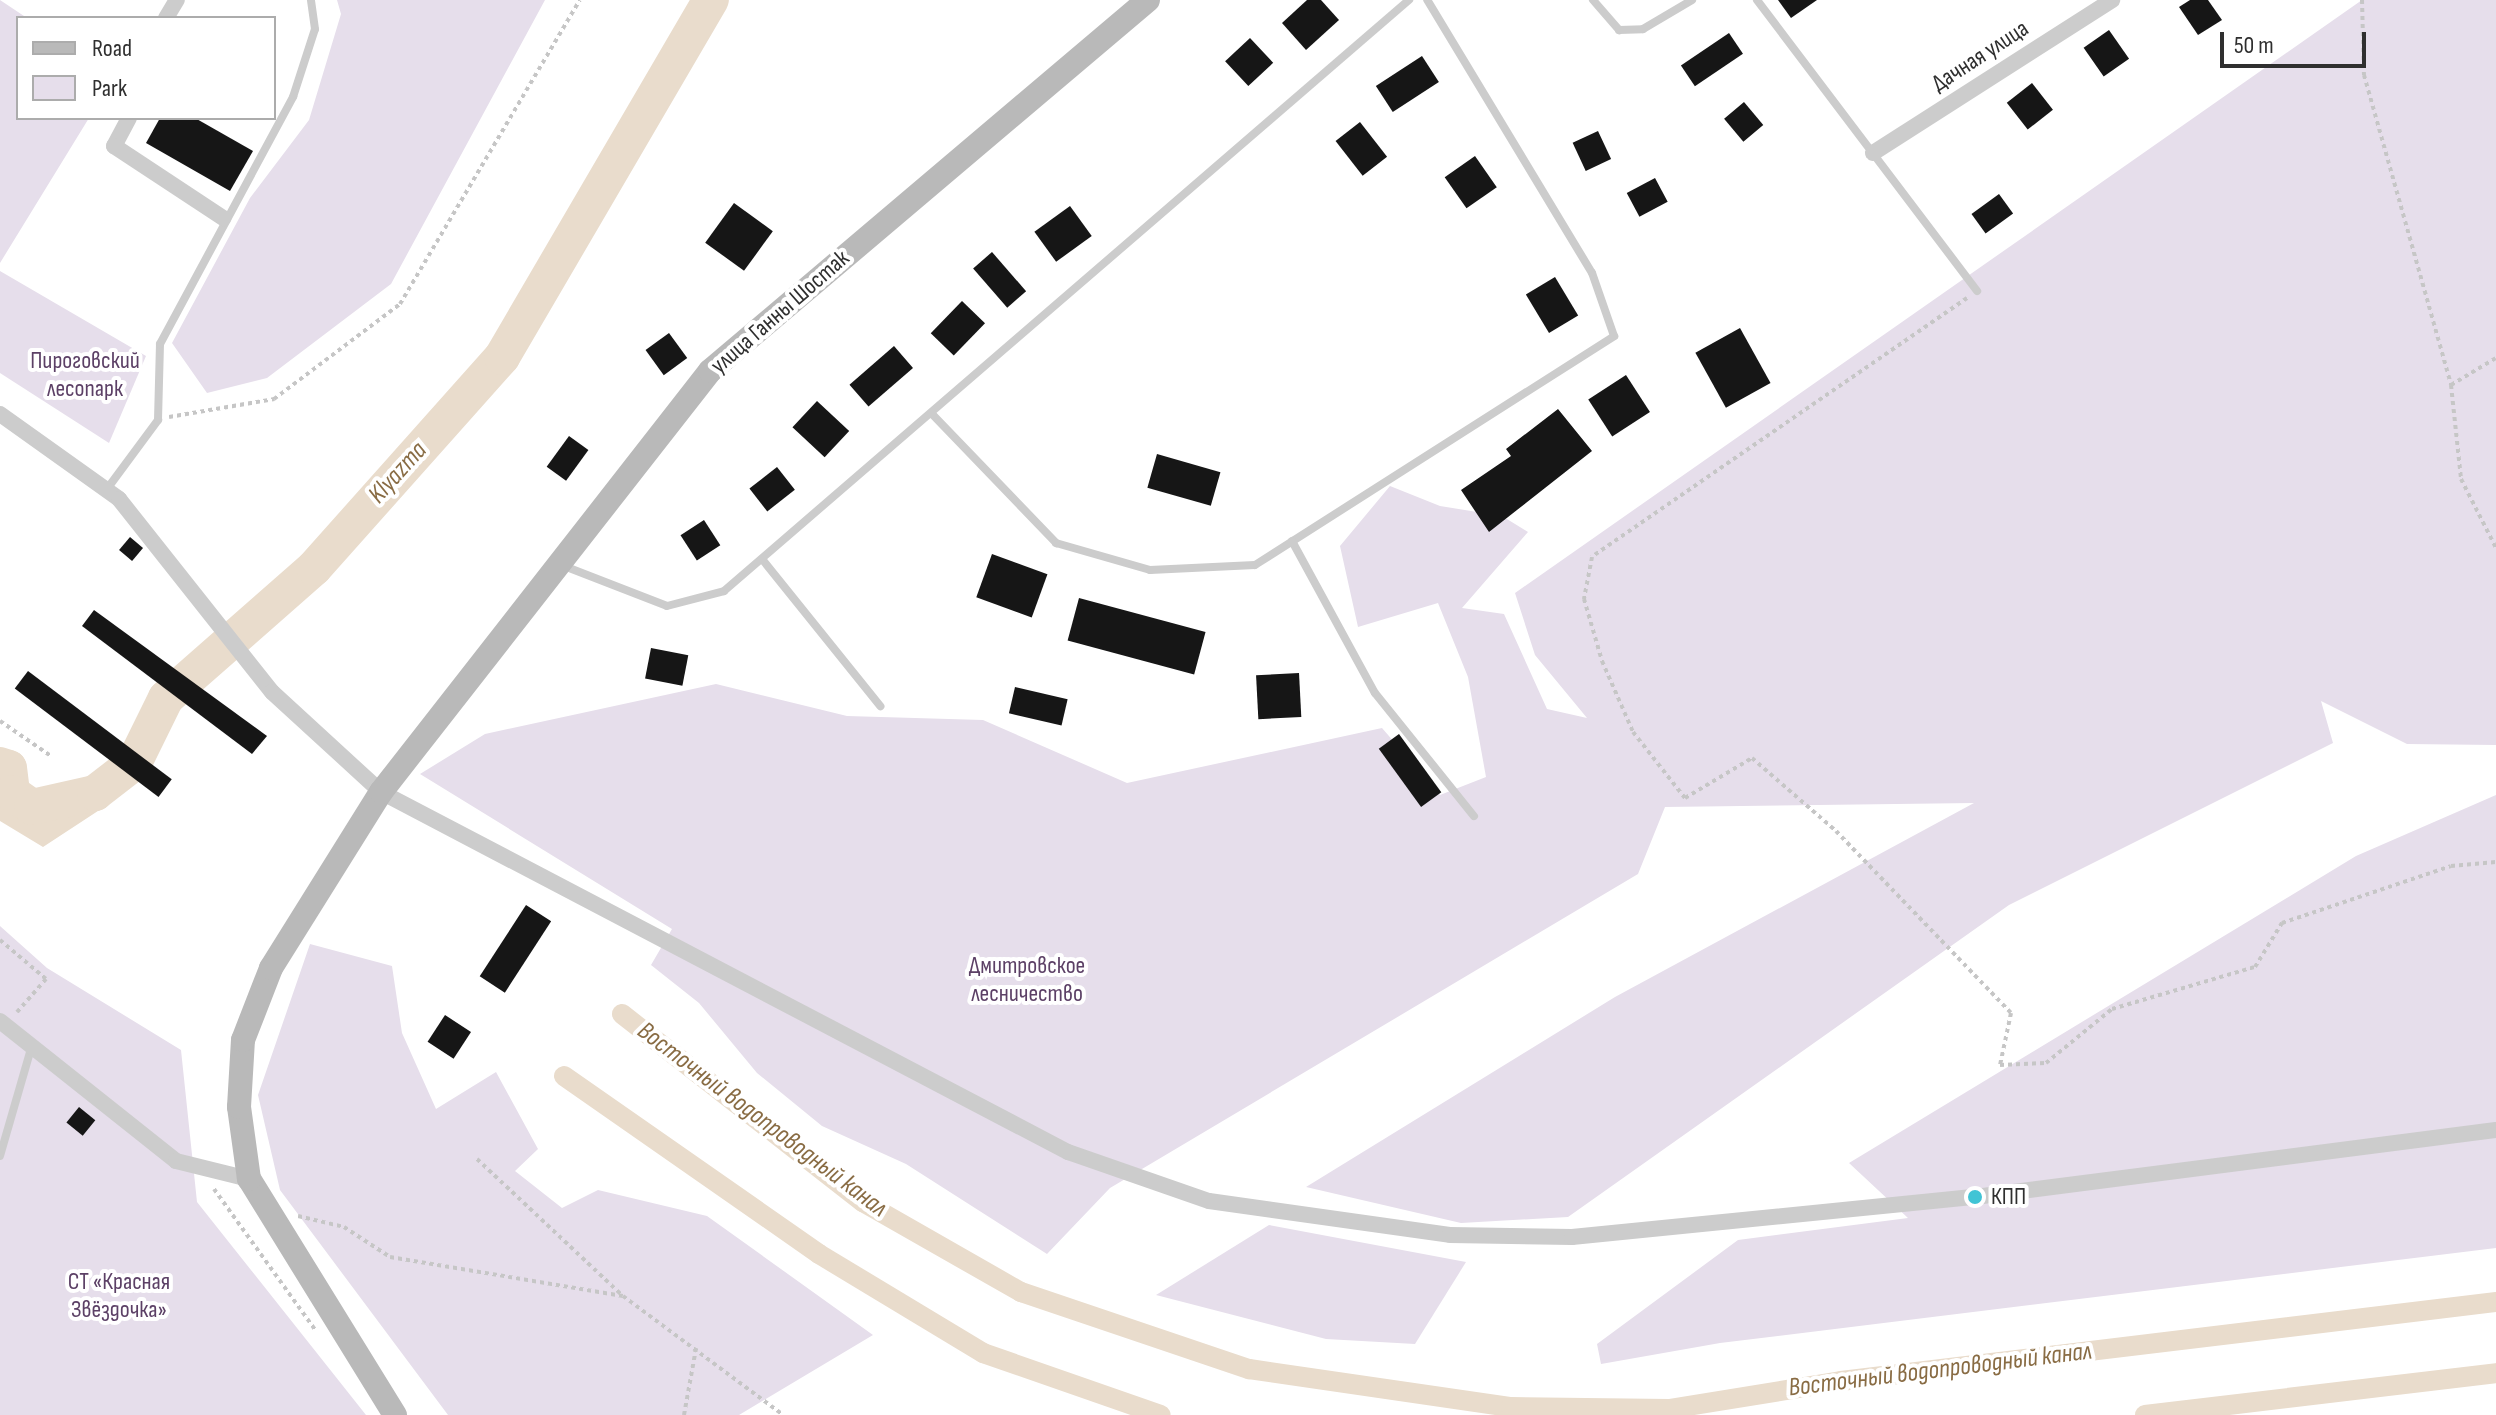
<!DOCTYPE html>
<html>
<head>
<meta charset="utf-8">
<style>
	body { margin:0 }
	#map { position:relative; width:2496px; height:1415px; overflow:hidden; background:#fff; font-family:"Sofia Sans Condensed",sans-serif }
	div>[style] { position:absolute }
	.green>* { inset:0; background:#e6deeb }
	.water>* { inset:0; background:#e9dccc }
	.canal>* { height:20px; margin:-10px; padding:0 10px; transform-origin:10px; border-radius:10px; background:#e9dccc }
	.river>* { height:36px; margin:-18px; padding:0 18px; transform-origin:18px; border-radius:18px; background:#e9dccc }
	.building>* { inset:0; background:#161616; transform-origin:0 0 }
	.path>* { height:4px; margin-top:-2px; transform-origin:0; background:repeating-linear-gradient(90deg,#c6c6c6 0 4px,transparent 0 8px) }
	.service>* { height:8px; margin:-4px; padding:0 4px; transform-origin:4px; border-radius:4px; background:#ccc }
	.minor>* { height:16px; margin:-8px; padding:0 8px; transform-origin:8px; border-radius:8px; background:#ccc }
	.secondary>* { height:24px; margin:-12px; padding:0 12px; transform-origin:12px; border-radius:12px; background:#b9b9b9 }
	.dots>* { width:22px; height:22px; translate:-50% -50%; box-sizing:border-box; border:4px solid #fff; border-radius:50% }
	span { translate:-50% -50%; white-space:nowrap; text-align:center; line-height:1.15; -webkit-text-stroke:8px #fff; paint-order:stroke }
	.street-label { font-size:24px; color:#2f2f2f }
	.park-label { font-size:24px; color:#5c4066 }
	.poi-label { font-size:24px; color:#2f2f2f }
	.left { translate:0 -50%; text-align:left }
	.water-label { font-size:26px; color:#896c44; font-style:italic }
	.legend { position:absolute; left:16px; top:16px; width:260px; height:104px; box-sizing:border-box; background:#fff; border:2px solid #acacac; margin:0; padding:10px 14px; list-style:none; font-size:24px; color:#2f2f2f }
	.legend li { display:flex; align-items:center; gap:16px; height:40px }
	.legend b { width:40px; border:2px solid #acacac }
	.scale { position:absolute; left:2220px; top:32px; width:146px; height:36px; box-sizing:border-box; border:4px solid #2f2f2f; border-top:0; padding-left:10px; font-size:24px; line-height:28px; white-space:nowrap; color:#2f2f2f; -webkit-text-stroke:6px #fff; paint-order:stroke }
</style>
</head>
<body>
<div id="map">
	<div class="green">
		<i style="clip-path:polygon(0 0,27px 18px,18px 18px,18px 118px,89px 118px,0 263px)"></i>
		<i style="clip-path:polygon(337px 0,545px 0,391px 284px,267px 378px,207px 393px,172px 343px,250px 198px,309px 120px,341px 14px)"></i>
		<i style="clip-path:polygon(2362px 0,2496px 0,2496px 745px,2407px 744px,2321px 701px,2333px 743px,2009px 905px,1568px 1217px,1461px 1223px,1306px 1187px,1615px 997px,1974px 803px,1665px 807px,1638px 874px,1110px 1188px,1047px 1254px,906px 1164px,822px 1126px,757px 1073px,699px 1003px,651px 965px,672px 929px,420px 774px,485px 734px,716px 684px,847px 716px,983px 720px,1127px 783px,1382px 728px,1440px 795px,1486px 777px,1468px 677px,1438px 603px,1358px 627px,1340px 546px,1390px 486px,1440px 506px,1502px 516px,1528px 532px,1462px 608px,1504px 614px,1547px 709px,1587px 718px,1535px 655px,1515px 593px)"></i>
		<i style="clip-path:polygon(0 271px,146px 356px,109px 443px,0 373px)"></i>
		<i style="clip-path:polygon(2496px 795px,2496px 1248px,1720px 1343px,1601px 1364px,1597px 1344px,1738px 1240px,1908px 1218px,1849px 1163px,2356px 856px)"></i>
		<i style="clip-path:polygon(0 926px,47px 968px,181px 1050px,197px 1202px,366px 1415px,0 1415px)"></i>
		<i style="clip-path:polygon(310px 944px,392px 966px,402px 1033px,436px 1109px,496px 1072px,538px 1149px,515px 1171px,562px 1208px,598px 1190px,707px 1216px,873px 1335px,739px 1415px,448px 1415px,280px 1190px,258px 1095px)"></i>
		<i style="clip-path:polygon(1269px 1225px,1466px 1262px,1415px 1344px,1326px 1339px,1156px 1295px)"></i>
	</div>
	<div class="water">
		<i style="clip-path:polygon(0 755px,17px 759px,23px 791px,39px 798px,91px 782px,101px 809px,43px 847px,0 821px)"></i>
	</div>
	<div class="canal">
		<i style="left:622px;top:1014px;width:306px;rotate:38deg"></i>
		<i style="left:863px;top:1202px;width:182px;rotate:29.7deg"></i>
		<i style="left:1021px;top:1292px;width:241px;rotate:18.7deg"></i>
		<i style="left:1249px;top:1369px;width:265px;rotate:8.3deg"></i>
		<i style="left:1511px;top:1407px;width:158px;rotate:0.7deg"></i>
		<i style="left:1669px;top:1409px;width:174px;rotate:-9.2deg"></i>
		<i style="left:1841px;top:1381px;width:660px;rotate:-6.88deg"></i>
		<i style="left:564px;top:1076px;width:311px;rotate:34.9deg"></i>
		<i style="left:819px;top:1254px;width:192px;rotate:31.1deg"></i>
		<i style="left:983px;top:1353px;width:188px;rotate:19.2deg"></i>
		<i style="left:2145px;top:1415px;width:354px;rotate:-6.8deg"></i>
	</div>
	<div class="river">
		<i style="left:0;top:765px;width:9px;rotate:18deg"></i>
		<i style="left:9px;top:768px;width:25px;rotate:83deg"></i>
		<i style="left:12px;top:793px;width:24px;rotate:35deg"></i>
		<i style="left:32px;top:807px;width:65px;rotate:-12.5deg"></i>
		<i style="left:95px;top:793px;width:49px;rotate:-37.6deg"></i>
		<i style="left:134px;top:763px;width:72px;rotate:-63.8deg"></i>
		<i style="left:166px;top:698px;width:197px;rotate:-41.3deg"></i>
		<i style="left:314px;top:568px;width:283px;rotate:-48.3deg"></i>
		<i style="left:502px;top:357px;width:414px;rotate:-59.7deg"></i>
	</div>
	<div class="building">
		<i style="clip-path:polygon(1307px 0,1321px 0,1339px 20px,1306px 50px,1282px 23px)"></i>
		<i style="clip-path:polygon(1778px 0,1817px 0,1791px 18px)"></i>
		<i style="clip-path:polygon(2190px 0,2208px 0,2222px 20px,2198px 35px,2179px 7px)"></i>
		<i style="left:2109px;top:30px;width:35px;height:31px;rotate:55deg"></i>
		<i style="left:1729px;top:33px;width:25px;height:58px;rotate:56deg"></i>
		<i style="left:1250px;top:38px;width:34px;height:34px;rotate:47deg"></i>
		<i style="left:1422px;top:56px;width:31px;height:55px;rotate:57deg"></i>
		<i style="left:2032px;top:83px;width:34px;height:32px;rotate:52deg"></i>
		<i style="left:1744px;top:102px;width:30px;height:26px;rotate:50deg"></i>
		<i style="clip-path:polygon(160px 118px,195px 118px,253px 151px,230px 191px,146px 143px)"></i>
		<i style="left:1360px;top:122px;width:44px;height:31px;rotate:52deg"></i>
		<i style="left:1598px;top:131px;width:31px;height:28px;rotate:65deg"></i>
		<i style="left:1475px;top:156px;width:38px;height:37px;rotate:55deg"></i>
		<i style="left:1655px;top:178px;width:27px;height:32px;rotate:62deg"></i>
		<i style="left:1999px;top:194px;width:24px;height:34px;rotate:54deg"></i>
		<i style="left:734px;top:203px;width:48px;height:49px;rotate:36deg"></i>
		<i style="left:1070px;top:206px;width:37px;height:44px;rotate:54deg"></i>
		<i style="left:992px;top:252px;width:52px;height:25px;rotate:49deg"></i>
		<i style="left:1555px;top:277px;width:45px;height:34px;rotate:59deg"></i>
		<i style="left:962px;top:301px;width:32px;height:45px;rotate:44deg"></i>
		<i style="left:1740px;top:328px;width:63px;height:51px;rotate:61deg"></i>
		<i style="left:669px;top:333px;width:31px;height:29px;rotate:54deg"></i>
		<i style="left:894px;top:346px;width:29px;height:59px;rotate:49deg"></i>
		<i style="left:1626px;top:375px;width:44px;height:45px;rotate:57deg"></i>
		<i style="left:817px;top:401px;width:44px;height:36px;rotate:43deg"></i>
		<i style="clip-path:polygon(1558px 409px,1592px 451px,1489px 532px,1461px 490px,1511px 456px,1506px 449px)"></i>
		<i style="left:569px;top:436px;width:24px;height:38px;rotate:36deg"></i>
		<i style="left:1157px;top:454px;width:66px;height:35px;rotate:16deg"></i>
		<i style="left:777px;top:467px;width:29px;height:35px;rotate:52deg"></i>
		<i style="left:704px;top:520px;width:30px;height:28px;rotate:57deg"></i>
		<i style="left:130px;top:537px;width:17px;height:17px;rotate:40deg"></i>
		<i style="left:992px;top:554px;width:59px;height:46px;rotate:20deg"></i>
		<i style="left:1079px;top:598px;width:131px;height:44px;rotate:15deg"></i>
		<i style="clip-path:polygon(94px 610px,267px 736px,252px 754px,82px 626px)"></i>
		<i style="left:651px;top:648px;width:38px;height:31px;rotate:11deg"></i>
		<i style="left:28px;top:671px;width:180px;height:22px;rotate:37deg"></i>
		<i style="left:1299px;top:673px;width:44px;height:43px;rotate:87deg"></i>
		<i style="left:1015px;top:687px;width:54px;height:27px;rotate:13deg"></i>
		<i style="left:1399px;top:734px;width:72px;height:25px;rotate:54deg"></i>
		<i style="left:526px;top:905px;width:30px;height:85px;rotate:33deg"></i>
		<i style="left:445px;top:1015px;width:31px;height:32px;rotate:33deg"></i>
		<i style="left:79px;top:1107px;width:21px;height:20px;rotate:39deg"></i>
	</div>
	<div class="path">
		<i style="left:2362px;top:0;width:75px;rotate:88.5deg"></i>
		<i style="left:2364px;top:75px;width:322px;rotate:74.3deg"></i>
		<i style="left:2451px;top:385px;width:95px;rotate:83.9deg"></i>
		<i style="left:2461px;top:479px;width:77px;rotate:63.1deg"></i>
		<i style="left:1967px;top:298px;width:456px;rotate:145.4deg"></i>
		<i style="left:1592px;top:557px;width:43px;rotate:100.8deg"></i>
		<i style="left:1584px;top:599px;width:65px;rotate:73.8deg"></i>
		<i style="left:1602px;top:661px;width:77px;rotate:66.4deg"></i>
		<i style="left:1633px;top:732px;width:84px;rotate:51.8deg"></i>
		<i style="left:1685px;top:798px;width:78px;rotate:-30.8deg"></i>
		<i style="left:1752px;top:758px;width:111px;rotate:41deg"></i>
		<i style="left:1836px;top:831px;width:252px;rotate:46.1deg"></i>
		<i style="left:2011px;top:1013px;width:53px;rotate:101.9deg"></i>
		<i style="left:2000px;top:1065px;width:46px;rotate:-2.5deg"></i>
		<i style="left:2046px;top:1063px;width:85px;rotate:-39.3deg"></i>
		<i style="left:2112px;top:1009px;width:149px;rotate:-16.4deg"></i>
		<i style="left:2255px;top:967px;width:52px;rotate:-58.5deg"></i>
		<i style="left:2282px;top:923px;width:178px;rotate:-18.6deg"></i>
		<i style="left:2451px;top:866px;width:45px;rotate:-5.1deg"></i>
		<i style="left:2451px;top:385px;width:52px;rotate:-31deg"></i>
		<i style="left:169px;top:417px;width:107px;rotate:-9.7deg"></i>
		<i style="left:274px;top:399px;width:158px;rotate:-37deg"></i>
		<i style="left:400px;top:304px;width:353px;rotate:-59.4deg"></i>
		<i style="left:0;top:721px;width:62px;rotate:34.5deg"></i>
		<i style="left:0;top:940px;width:60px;rotate:40.3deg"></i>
		<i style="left:46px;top:979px;width:44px;rotate:131.3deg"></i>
		<i style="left:477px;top:1159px;width:197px;rotate:43.2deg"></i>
		<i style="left:214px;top:1189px;width:175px;rotate:54.3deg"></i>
		<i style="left:298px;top:1216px;width:47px;rotate:13.4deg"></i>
		<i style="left:344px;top:1227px;width:55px;rotate:33.1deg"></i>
		<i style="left:390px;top:1257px;width:236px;rotate:9.5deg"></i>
		<i style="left:623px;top:1296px;width:199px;rotate:36.6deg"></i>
		<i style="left:684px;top:1415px;width:68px;rotate:-79.8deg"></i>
	</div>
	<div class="service">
		<i style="left:1593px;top:0;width:40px;rotate:49deg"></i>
		<i style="left:1619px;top:30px;width:24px;rotate:-2deg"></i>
		<i style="left:1643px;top:29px;width:57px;rotate:-30.6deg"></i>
		<i style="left:1757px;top:0;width:365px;rotate:52.9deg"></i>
		<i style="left:933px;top:415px;width:178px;rotate:46.1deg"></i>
		<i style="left:1056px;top:543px;width:98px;rotate:16deg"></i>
		<i style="left:1150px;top:570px;width:105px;rotate:-2.7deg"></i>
		<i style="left:1255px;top:565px;width:426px;rotate:-32.5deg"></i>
		<i style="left:1614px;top:336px;width:67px;rotate:-109.2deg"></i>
		<i style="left:1592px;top:273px;width:319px;rotate:-121.1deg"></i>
		<i style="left:107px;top:489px;width:86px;rotate:-53.5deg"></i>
		<i style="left:158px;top:420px;width:76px;rotate:-88.5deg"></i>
		<i style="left:160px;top:344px;width:281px;rotate:-61.7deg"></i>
		<i style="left:293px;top:97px;width:71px;rotate:-72.1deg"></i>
		<i style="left:315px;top:29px;width:29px;rotate:-98deg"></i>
		<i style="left:1292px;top:541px;width:173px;rotate:61.4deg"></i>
		<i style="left:1375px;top:693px;width:158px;rotate:51.2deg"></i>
		<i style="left:762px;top:559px;width:189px;rotate:51.2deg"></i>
		<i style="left:564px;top:566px;width:110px;rotate:21.2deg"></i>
		<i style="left:667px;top:606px;width:59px;rotate:-14.7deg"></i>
		<i style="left:724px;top:591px;width:905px;rotate:-40.79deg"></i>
		<i style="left:0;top:1156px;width:116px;rotate:-73.9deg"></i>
	</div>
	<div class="minor">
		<i style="left:166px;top:18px;width:21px;rotate:-59deg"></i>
		<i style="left:129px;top:118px;width:32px;rotate:118deg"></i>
		<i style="left:114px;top:146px;width:131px;rotate:33.4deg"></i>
		<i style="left:1873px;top:153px;width:284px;rotate:-32.6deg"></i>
		<i style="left:0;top:414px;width:146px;rotate:35.5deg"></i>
		<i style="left:119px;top:499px;width:246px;rotate:51.6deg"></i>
		<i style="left:272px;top:692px;width:148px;rotate:42.5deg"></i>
		<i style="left:381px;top:792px;width:776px;rotate:27.66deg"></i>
		<i style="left:1068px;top:1152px;width:149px;rotate:19.2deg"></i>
		<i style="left:1209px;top:1201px;width:243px;rotate:8deg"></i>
		<i style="left:1450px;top:1235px;width:122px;rotate:0.9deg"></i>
		<i style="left:1572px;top:1237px;width:405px;rotate:-5.7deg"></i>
		<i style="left:1975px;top:1197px;width:525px;rotate:-7.33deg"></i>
		<i style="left:0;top:1021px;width:225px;rotate:38.5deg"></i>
		<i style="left:176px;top:1161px;width:75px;rotate:13.9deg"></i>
	</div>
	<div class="secondary">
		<i style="left:395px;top:1415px;width:278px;rotate:-121.7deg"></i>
		<i style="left:249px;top:1179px;width:73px;rotate:-97.9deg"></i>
		<i style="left:239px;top:1107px;width:67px;rotate:-86.6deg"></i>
		<i style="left:243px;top:1040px;width:77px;rotate:-68.7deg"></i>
		<i style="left:271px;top:968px;width:208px;rotate:-58deg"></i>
		<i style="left:381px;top:792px;width:534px;rotate:-51.99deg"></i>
		<i style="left:710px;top:371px;width:574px;rotate:-40.27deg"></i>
	</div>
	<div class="dots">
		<i style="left:1975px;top:1197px;background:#41c4d5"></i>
	</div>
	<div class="street-label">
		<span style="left:1980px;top:56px;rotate:-33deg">Дачная улица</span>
		<span style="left:780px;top:312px;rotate:-41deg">улица Ганны Шостак</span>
	</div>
	<div class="park-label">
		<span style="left:85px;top:375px">Пироговский<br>лесопарк</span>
		<span style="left:1027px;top:980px">Дмитровское<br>лесничество</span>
		<span style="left:119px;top:1296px">СТ «Красная<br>Звёздочка»</span>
	</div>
	<div class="poi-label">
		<span class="left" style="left:1991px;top:1197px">КПП</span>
	</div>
	<div class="water-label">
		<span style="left:398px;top:473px;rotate:-48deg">Klyazma</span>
		<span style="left:762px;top:1120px;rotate:37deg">Восточный водопроводный канал</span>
		<span style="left:1940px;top:1370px;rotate:-7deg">Восточный водопроводный канал</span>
	</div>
	<ul class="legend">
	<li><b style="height:10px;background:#b9b9b9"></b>Road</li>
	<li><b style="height:22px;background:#e6deeb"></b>Park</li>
	</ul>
	<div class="scale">50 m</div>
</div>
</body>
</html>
